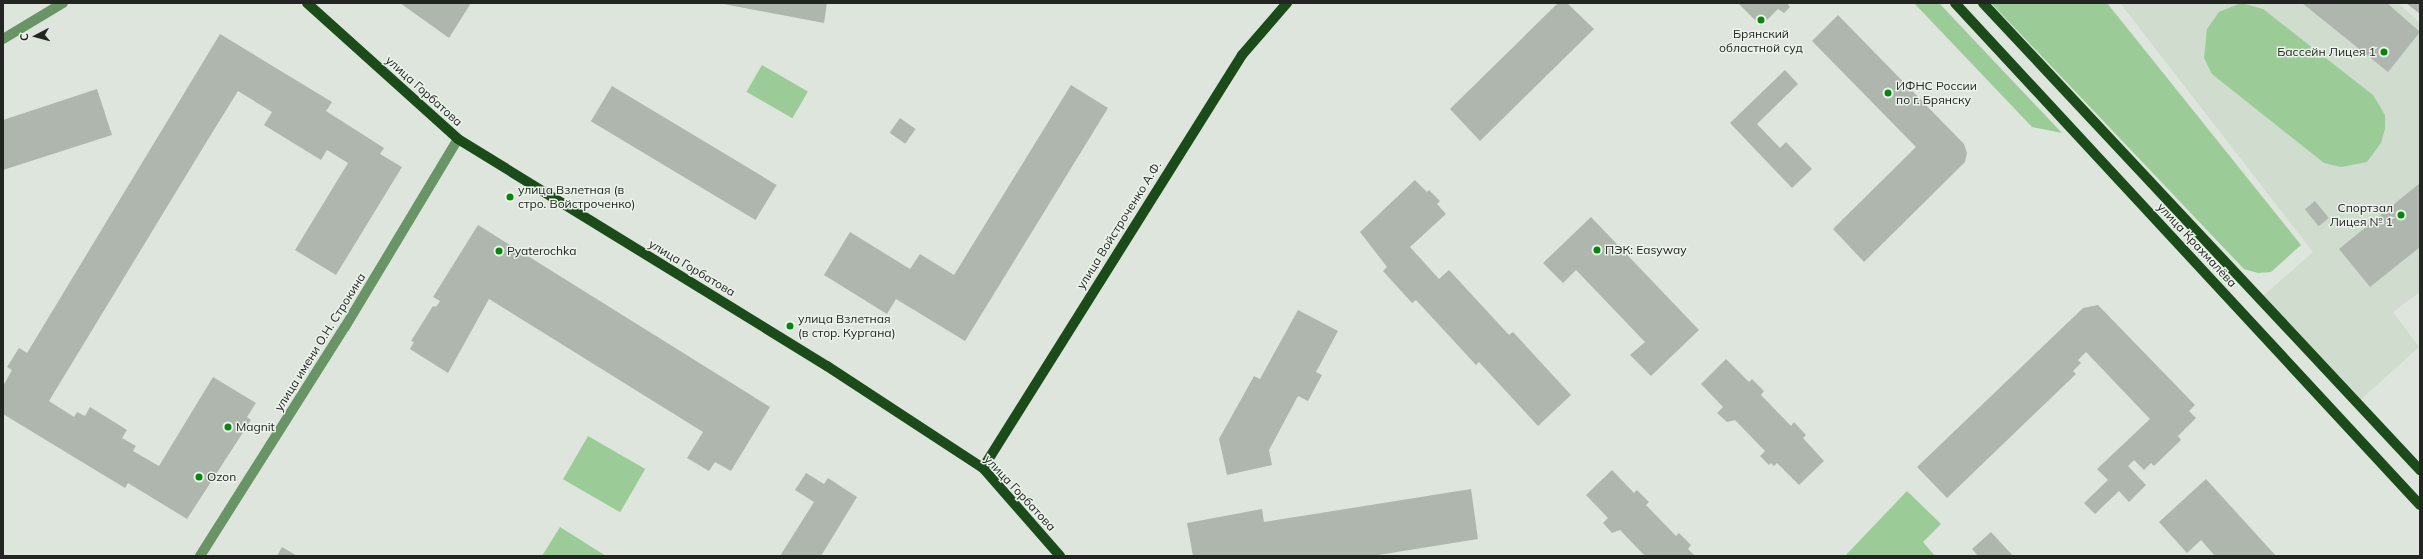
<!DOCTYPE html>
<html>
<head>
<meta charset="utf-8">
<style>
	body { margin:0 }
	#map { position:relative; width:2423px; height:559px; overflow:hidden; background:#dee5dd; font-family:Mulish,sans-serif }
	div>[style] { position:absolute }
	.built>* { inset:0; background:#cfdcce }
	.green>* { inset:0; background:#9bcc97; transform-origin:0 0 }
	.building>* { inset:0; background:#afb6ae; transform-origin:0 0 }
	.minor>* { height:10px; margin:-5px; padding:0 5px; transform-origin:5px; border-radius:5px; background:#699566 }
	.major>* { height:10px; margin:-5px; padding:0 5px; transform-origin:5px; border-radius:5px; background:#1a4b19 }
	.dots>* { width:11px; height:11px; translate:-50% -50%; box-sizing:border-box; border:2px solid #ebf3ea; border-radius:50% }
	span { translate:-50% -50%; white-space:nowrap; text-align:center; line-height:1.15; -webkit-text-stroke:3px #ebf3ea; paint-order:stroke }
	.poi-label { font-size:12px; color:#222522 }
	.right { translate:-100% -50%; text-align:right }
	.left { translate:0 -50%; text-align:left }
	.street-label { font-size:12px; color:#222522 }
	.frame { position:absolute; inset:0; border:4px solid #222522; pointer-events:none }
	.north { position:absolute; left:16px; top:16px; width:40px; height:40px; -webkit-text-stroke:3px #ebf3ea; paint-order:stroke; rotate:264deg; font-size:11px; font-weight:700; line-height:16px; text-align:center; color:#222522 }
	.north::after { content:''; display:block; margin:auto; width:14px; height:18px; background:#222522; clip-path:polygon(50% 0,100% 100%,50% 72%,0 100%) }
</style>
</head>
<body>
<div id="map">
	<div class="built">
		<i style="clip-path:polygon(2120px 3px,2398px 3px,2420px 23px,2420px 292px,2393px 312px,2419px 347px,2358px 402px,2261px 298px,2313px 252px)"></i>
	</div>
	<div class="green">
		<i style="clip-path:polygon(1914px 3px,1939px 3px,2062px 133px,2032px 127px)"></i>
		<i style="clip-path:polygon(1991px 3px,2107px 3px,2301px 245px,2271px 272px,2258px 273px,2244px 269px)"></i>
		<i style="clip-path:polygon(2241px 3px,2263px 9px,2373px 95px,2385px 115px,2385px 129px,2381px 143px,2367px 162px,2341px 167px,2324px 163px,2212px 74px,2204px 58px,2207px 29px,2219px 12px)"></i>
		<i style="left:762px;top:65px;width:53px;height:31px;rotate:30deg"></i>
		<i style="left:588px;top:436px;width:66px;height:50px;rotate:30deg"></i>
		<i style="clip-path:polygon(1907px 491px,1941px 524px,1923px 542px,1935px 556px,1845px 556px)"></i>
		<i style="clip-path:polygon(560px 527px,606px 556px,542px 556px)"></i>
	</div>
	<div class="building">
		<i style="clip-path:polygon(400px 3px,471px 3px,449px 38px)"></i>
		<i style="clip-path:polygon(718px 3px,827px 3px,824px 23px)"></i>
		<i style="clip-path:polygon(1558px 3px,1567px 3px,1594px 29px,1480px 141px,1450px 109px)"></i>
		<i style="clip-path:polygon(1738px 3px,1787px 3px,1790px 7px,1784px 13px,1778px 9px,1761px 26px)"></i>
		<i style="clip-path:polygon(2302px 3px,2387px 3px,2420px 32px,2388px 72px)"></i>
		<i style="clip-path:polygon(2406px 3px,2420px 3px,2420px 14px)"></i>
		<i style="clip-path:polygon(1838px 15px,1964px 144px,1967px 153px,1965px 162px,1864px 262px,1833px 229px,1916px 147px,1812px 41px)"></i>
		<i style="clip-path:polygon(220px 34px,332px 102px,326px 111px,384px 148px,380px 154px,402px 167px,336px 275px,295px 250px,348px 163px,327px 150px,321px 160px,264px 125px,272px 112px,238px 91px,204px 146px,49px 401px,74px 417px,77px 412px,85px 416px,90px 407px,127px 430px,122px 438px,136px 446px,133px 451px,159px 466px,213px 377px,256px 403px,247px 417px,251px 420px,187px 519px,128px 483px,125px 488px,3px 414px,3px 386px,12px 370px,7px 367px,19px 348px,27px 353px)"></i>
		<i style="clip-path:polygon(1785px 70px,1798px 84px,1757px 124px,1780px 148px,1786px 142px,1812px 169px,1792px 188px,1730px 123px)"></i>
		<i style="clip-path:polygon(1071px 85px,1108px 108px,965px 341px,896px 299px,887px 314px,824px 275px,850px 232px,910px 269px,920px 254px,954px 275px)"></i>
		<i style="left:612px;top:86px;width:192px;height:41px;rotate:31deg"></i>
		<i style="clip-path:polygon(97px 89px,112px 135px,3px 170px,3px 120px)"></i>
		<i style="left:900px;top:118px;width:19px;height:18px;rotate:35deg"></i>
		<i style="clip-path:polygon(1415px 180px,1427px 192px,1429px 190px,1440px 201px,1437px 204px,1446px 214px,1410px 247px,1439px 279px,1449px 270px,1509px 335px,1513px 332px,1571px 395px,1538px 426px,1479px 362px,1476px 365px,1416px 300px,1412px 303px,1383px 271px,1387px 267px,1360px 232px)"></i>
		<i style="clip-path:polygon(2420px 183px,2420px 247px,2370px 287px,2339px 249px)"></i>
		<i style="left:2315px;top:201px;width:22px;height:13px;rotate:51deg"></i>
		<i style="clip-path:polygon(1591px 217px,1699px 330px,1651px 376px,1630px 355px,1645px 342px,1576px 270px,1563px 283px,1543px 263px)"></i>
		<i style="clip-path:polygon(478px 225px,770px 407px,731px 471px,715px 462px,709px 471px,687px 458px,703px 432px,489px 299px,448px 373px,410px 349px,414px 342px,411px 341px,433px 306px,436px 307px,440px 301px,433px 297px)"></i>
		<i style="clip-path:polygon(2098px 305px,2195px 405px,2189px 411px,2196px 418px,2178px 436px,2181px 440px,2154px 466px,2151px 463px,2144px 470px,2134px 460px,2128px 466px,2146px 485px,2129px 502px,2119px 491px,2095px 514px,2084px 503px,2108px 480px,2097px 469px,2150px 419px,2086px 352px,2078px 360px,2081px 363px,2073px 371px,2076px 374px,1947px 498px,1917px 467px,2083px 308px)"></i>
		<i style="clip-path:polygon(1298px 310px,1338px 331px,1316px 372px,1322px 375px,1308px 401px,1298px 396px,1269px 450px,1272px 465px,1227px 475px,1219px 439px,1254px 376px,1260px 379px)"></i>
		<i style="clip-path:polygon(1726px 359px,1749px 382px,1752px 379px,1764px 391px,1761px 395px,1791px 426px,1794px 422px,1806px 435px,1803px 438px,1824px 461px,1799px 485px,1777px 463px,1774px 466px,1771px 463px,1769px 465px,1760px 456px,1765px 451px,1735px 420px,1727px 422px,1717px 413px,1723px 407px,1701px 384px)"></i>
		<i style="clip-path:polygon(1612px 470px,1634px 493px,1637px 490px,1649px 502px,1646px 505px,1676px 536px,1679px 533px,1691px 545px,1688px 549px,1695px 556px,1645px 556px,1620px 530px,1612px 533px,1603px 523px,1608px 518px,1586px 495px)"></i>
		<i style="clip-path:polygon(806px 473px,824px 484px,828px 478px,857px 497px,821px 556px,780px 556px,814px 502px,795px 490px)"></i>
		<i style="clip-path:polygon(2206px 479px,2276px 556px,2215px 556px,2201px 540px,2187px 553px,2159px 522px)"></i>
		<i style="clip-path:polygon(1471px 489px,1478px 539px,1372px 556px,1193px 556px,1187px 523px,1262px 509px,1264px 522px)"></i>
		<i style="clip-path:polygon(1991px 532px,2013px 556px,1978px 556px,1972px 549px)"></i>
		<i style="clip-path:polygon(282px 547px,297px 556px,277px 556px)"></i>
	</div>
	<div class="minor">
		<i style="left:3px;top:39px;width:70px;rotate:-31deg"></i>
		<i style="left:200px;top:556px;width:271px;rotate:-57.7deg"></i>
		<i style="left:345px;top:327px;width:219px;rotate:-59deg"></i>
	</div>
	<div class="major">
		<i style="left:307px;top:3px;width:203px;rotate:42deg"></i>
		<i style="left:458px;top:139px;width:433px;rotate:31.6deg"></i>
		<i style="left:827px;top:366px;width:186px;rotate:33.2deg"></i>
		<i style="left:983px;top:468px;width:117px;rotate:48.8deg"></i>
		<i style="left:1955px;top:3px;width:684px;rotate:47.19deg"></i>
		<i style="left:1983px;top:3px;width:640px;rotate:46.9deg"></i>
		<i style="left:983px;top:468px;width:487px;rotate:-57.9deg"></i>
		<i style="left:1242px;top:55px;width:69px;rotate:-49.1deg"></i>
	</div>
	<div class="dots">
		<i style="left:1761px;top:20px;background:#03880e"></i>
		<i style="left:2384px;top:52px;background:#03880e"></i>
		<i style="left:1888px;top:93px;background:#03880e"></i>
		<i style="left:510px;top:197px;background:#03880e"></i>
		<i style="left:2401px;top:215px;background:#03880e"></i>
		<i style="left:1597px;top:250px;background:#03880e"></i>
		<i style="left:499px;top:251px;background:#03880e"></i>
		<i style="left:790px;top:326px;background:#03880e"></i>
		<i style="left:228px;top:427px;background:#03880e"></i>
		<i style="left:199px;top:477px;background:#03880e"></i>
	</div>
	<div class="poi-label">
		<span style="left:1761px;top:41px">Брянский<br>областной суд</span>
		<span class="right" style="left:2376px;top:52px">Бассейн Лицея 1</span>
		<span class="left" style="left:1896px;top:93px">ИФНС России<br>по г. Брянску</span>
		<span class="left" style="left:518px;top:197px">улица Взлетная (в<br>стро. Войстроченко)</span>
		<span class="right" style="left:2393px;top:215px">Спортзал<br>Лицея № 1</span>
		<span class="left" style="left:1605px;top:250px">ПЭК: Easyway</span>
		<span class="left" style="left:507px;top:251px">Pyaterochka</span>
		<span class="left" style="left:798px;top:326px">улица Взлетная<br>(в стор. Кургана)</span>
		<span class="left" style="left:236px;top:427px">Magnit</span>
		<span class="left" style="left:207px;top:477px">Ozon</span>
	</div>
	<div class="street-label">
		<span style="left:424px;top:91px;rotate:42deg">улица Горбатова</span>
		<span style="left:1119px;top:225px;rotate:-58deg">улица Войстроченко А.Ф.</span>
		<span style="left:2197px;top:245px;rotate:47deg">улица Крахмалёва</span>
		<span style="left:692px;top:268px;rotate:31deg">улица Горбатова</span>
		<span style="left:320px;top:342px;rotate:-58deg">улица имени О.Н. Строкина</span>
		<span style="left:1020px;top:493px;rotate:47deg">улица Горбатова</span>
	</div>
	<div class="frame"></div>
	<div class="north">С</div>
</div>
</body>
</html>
